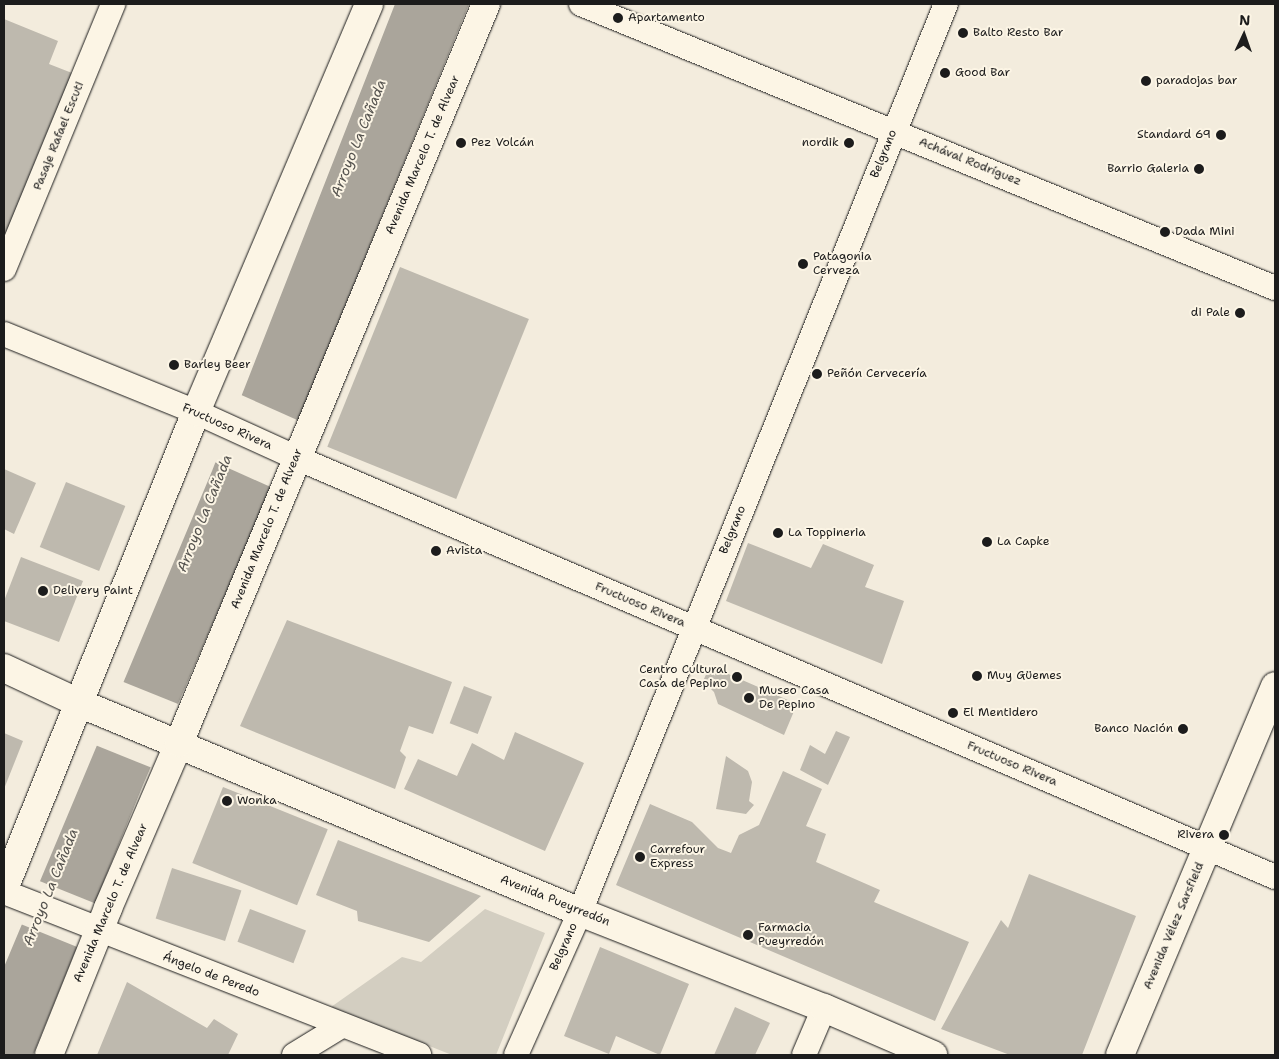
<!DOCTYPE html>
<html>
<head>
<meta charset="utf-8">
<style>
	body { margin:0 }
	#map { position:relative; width:1279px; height:1059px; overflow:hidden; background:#f3ecdd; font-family:"Shantell Sans",sans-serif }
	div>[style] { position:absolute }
	.green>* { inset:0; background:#d3cec1 }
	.water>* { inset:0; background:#aaa59b }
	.pier>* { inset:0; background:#f3ecdd; transform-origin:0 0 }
	.building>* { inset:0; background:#beb9ae; transform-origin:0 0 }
	.roads { filter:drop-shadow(0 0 1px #1c1c1c) drop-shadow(0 0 1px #1c1c1c) }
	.minor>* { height:24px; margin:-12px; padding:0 12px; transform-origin:12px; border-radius:12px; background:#fcf5e5 }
	.secondary>* { height:28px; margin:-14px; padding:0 14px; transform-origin:14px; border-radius:14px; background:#fcf5e5 }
	.primary>* { height:28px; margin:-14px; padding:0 14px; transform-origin:14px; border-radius:14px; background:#fcf5e5 }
	.dots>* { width:14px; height:14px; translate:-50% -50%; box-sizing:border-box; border:2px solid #fcf5e5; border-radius:50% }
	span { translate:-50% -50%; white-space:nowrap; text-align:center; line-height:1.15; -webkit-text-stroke:4px #fcf5e5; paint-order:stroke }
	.poi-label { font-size:12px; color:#1c1c1c }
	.left { translate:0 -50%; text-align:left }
	.right { translate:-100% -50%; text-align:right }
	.street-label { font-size:12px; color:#1c1c1c }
	.water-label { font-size:14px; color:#55534f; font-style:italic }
	.frame { position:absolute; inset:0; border:5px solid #1c1c1c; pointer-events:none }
	.north { position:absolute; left:1219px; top:10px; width:50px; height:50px; -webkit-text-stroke:4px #fcf5e5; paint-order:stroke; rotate:3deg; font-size:14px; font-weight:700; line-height:20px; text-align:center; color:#1c1c1c }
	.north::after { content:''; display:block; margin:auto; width:18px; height:22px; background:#1c1c1c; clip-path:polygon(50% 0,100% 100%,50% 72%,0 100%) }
</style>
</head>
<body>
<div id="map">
	<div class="green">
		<i style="clip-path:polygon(485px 909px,545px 933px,496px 1055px,452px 1055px,331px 1007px,402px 957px,421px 962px)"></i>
	</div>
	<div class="water">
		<i style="clip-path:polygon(395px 4px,469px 4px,260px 514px,143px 785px,33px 1055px,4px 1055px,4px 967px,212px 471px)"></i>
	</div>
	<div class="pier">
		<i style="left:239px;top:394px;width:68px;height:72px;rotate:24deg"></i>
		<i style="left:121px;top:681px;width:65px;height:69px;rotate:22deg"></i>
		<i style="left:37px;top:880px;width:65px;height:47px;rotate:22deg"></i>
	</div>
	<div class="building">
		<i style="clip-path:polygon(4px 19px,58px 41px,49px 64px,72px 73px,4px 256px)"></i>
		<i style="left:400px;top:267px;width:139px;height:194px;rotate:22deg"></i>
		<i style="clip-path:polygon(4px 469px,36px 483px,14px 534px,4px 529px)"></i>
		<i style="left:66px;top:482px;width:64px;height:70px;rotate:22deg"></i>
		<i style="clip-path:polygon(748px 543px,811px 568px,823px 544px,874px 565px,865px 587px,904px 601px,882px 664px,726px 601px)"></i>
		<i style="clip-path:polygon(21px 557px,83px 581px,59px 642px,4px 621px,4px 601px)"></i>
		<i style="clip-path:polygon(287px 620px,452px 682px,433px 734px,409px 726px,400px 751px,406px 757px,395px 789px,240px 726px)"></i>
		<i style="clip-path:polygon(710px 666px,797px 704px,784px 735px,718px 704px,714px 692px,703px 681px)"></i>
		<i style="left:464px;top:686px;width:30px;height:40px;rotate:21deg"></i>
		<i style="clip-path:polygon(836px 731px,850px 737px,828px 785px,800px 770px,810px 745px,825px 754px)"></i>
		<i style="clip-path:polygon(515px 732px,584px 763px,545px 851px,404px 789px,418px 759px,457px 776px,472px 743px,504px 760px)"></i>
		<i style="clip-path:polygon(4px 733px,23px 741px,4px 789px)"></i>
		<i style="clip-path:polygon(726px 756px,748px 771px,752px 782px,749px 801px,754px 805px,746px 814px,716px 809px)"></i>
		<i style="clip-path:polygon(783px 771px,822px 789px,806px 826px,826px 834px,816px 862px,880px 890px,874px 902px,969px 942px,935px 1021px,616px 885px,650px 804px,692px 822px,718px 848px,731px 853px,739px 835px,759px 825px)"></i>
		<i style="left:223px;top:787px;width:113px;height:82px;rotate:22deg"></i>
		<i style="clip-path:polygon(338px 840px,481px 896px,429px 942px,358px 921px,357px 911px,316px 895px)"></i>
		<i style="left:172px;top:868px;width:73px;height:53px;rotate:18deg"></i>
		<i style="clip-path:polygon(1029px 874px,1136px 916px,1082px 1055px,1010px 1055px,941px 1029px,1001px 920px,1008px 928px)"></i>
		<i style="left:250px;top:909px;width:60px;height:35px;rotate:21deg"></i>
		<i style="clip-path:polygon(600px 947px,689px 984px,660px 1055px,616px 1036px,609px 1054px,564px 1036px)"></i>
		<i style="clip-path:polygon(127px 982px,207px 1028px,214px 1019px,238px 1034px,228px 1055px,97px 1055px)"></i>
		<i style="clip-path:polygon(735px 1007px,770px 1023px,755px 1055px,714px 1055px)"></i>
	</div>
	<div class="roads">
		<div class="minor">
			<i style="left:581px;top:4px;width:750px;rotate:22.26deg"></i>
			<i style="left:4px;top:269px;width:287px;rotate:-67.6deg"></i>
			<i style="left:4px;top:334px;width:207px;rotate:22.1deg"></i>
			<i style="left:196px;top:412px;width:111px;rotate:24.5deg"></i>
			<i style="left:297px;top:458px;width:1064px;rotate:23.19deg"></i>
			<i style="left:4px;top:892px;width:446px;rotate:21.4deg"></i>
			<i style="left:294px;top:1055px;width:57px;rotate:-31.5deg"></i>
			<i style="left:516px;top:1055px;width:157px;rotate:-65.9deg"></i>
			<i style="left:580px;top:912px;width:979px;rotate:-68.05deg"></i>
			<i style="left:804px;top:1055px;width:51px;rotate:-66.9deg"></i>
		</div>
		<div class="secondary">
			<i style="left:4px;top:668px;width:83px;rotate:25deg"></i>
			<i style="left:79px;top:703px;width:543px;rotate:22.64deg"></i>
			<i style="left:580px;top:912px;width:262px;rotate:21.5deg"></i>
			<i style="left:824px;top:1008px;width:119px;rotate:23.3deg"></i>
		</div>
		<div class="primary">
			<i style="left:4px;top:889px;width:514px;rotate:-68.07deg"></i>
			<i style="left:196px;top:412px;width:443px;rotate:-67deg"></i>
			<i style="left:49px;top:1055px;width:158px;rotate:-68.1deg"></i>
			<i style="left:108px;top:908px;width:180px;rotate:-66.7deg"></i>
			<i style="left:179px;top:743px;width:800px;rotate:-67.44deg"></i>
			<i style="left:1120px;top:1055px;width:400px;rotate:-67.2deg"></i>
		</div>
	</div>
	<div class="dots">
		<i style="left:618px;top:18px;background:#1c1c1c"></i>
		<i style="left:963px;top:33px;background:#1c1c1c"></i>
		<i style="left:945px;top:73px;background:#1c1c1c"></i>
		<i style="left:1146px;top:81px;background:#1c1c1c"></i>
		<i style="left:1221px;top:135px;background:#1c1c1c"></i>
		<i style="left:461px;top:143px;background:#1c1c1c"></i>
		<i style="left:849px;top:143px;background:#1c1c1c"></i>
		<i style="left:1199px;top:169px;background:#1c1c1c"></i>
		<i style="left:1165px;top:232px;background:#1c1c1c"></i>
		<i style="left:803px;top:264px;background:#1c1c1c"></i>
		<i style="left:1240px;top:313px;background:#1c1c1c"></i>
		<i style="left:174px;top:365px;background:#1c1c1c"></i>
		<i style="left:817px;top:374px;background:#1c1c1c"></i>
		<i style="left:778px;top:533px;background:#1c1c1c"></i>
		<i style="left:987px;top:542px;background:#1c1c1c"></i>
		<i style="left:436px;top:551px;background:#1c1c1c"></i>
		<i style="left:43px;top:591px;background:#1c1c1c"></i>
		<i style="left:977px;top:676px;background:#1c1c1c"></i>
		<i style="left:737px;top:677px;background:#1c1c1c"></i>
		<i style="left:749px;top:698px;background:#1c1c1c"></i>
		<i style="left:953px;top:713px;background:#1c1c1c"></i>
		<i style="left:1183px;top:729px;background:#1c1c1c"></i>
		<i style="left:227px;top:801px;background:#1c1c1c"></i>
		<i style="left:1224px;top:835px;background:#1c1c1c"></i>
		<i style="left:640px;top:857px;background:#1c1c1c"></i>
		<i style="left:748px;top:935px;background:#1c1c1c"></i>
	</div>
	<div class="poi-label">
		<span class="left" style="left:628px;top:18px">Apartamento</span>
		<span class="left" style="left:973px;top:33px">Balto Resto Bar</span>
		<span class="left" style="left:955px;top:73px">Good Bar</span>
		<span class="left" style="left:1156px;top:81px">paradojas bar</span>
		<span class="right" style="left:1211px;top:135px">Standard 69</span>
		<span class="left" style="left:471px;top:143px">Pez Volcán</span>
		<span class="right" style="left:839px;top:143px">nordik</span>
		<span class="right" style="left:1189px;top:169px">Barrio Galeria</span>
		<span class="left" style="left:1175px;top:232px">Dada Mini</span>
		<span class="left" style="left:813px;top:264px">Patagonia<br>Cerveza</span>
		<span class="right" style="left:1230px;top:313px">di Pale</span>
		<span class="left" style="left:184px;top:365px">Barley Beer</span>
		<span class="left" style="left:827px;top:374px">Peñón Cervecería</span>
		<span class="left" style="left:788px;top:533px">La Toppineria</span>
		<span class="left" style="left:997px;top:542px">La Capke</span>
		<span class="left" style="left:446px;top:551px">Avista</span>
		<span class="left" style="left:53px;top:591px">Delivery Paint</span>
		<span class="right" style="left:727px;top:677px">Centro Cultural<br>Casa de Pepino</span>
		<span class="left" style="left:987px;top:676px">Muy Güemes</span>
		<span class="left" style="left:759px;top:698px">Museo Casa<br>De Pepino</span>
		<span class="left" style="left:963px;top:713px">El Mentidero</span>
		<span class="right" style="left:1173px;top:729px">Banco Nación</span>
		<span class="left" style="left:237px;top:801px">Wonka</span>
		<span class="right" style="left:1214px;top:835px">Rivera</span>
		<span class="left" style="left:650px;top:857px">Carrefour<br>Express</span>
		<span class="left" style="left:758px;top:935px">Farmacia<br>Pueyrredón</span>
	</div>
	<div class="street-label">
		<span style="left:59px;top:136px;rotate:-68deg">Pasaje Rafael Escuti</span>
		<span style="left:884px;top:154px;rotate:-68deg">Belgrano</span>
		<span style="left:423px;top:155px;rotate:-67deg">Avenida Marcelo T. de Alvear</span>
		<span style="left:970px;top:162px;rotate:22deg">Achával Rodríguez</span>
		<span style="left:227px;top:427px;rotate:24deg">Fructuoso Rivera</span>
		<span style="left:267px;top:529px;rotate:-68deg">Avenida Marcelo T. de Alvear</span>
		<span style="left:733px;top:530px;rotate:-68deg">Belgrano</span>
		<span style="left:640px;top:605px;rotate:23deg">Fructuoso Rivera</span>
		<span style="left:1012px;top:764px;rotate:23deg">Fructuoso Rivera</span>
		<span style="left:555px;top:901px;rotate:22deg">Avenida Pueyrredón</span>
		<span style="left:111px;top:903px;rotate:-67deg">Avenida Marcelo T. de Alvear</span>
		<span style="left:1174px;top:926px;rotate:-67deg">Avenida Vélez Sarsfield</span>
		<span style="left:564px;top:947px;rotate:-66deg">Belgrano</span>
		<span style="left:211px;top:975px;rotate:21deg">Ángelo de Peredo</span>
	</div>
	<div class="water-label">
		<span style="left:358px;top:138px;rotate:-68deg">Arroyo La Cañada</span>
		<span style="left:204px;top:513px;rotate:-68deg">Arroyo La Cañada</span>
		<span style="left:50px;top:887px;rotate:-68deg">Arroyo La Cañada</span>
	</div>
	<div class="frame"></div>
	<div class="north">N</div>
</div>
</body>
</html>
